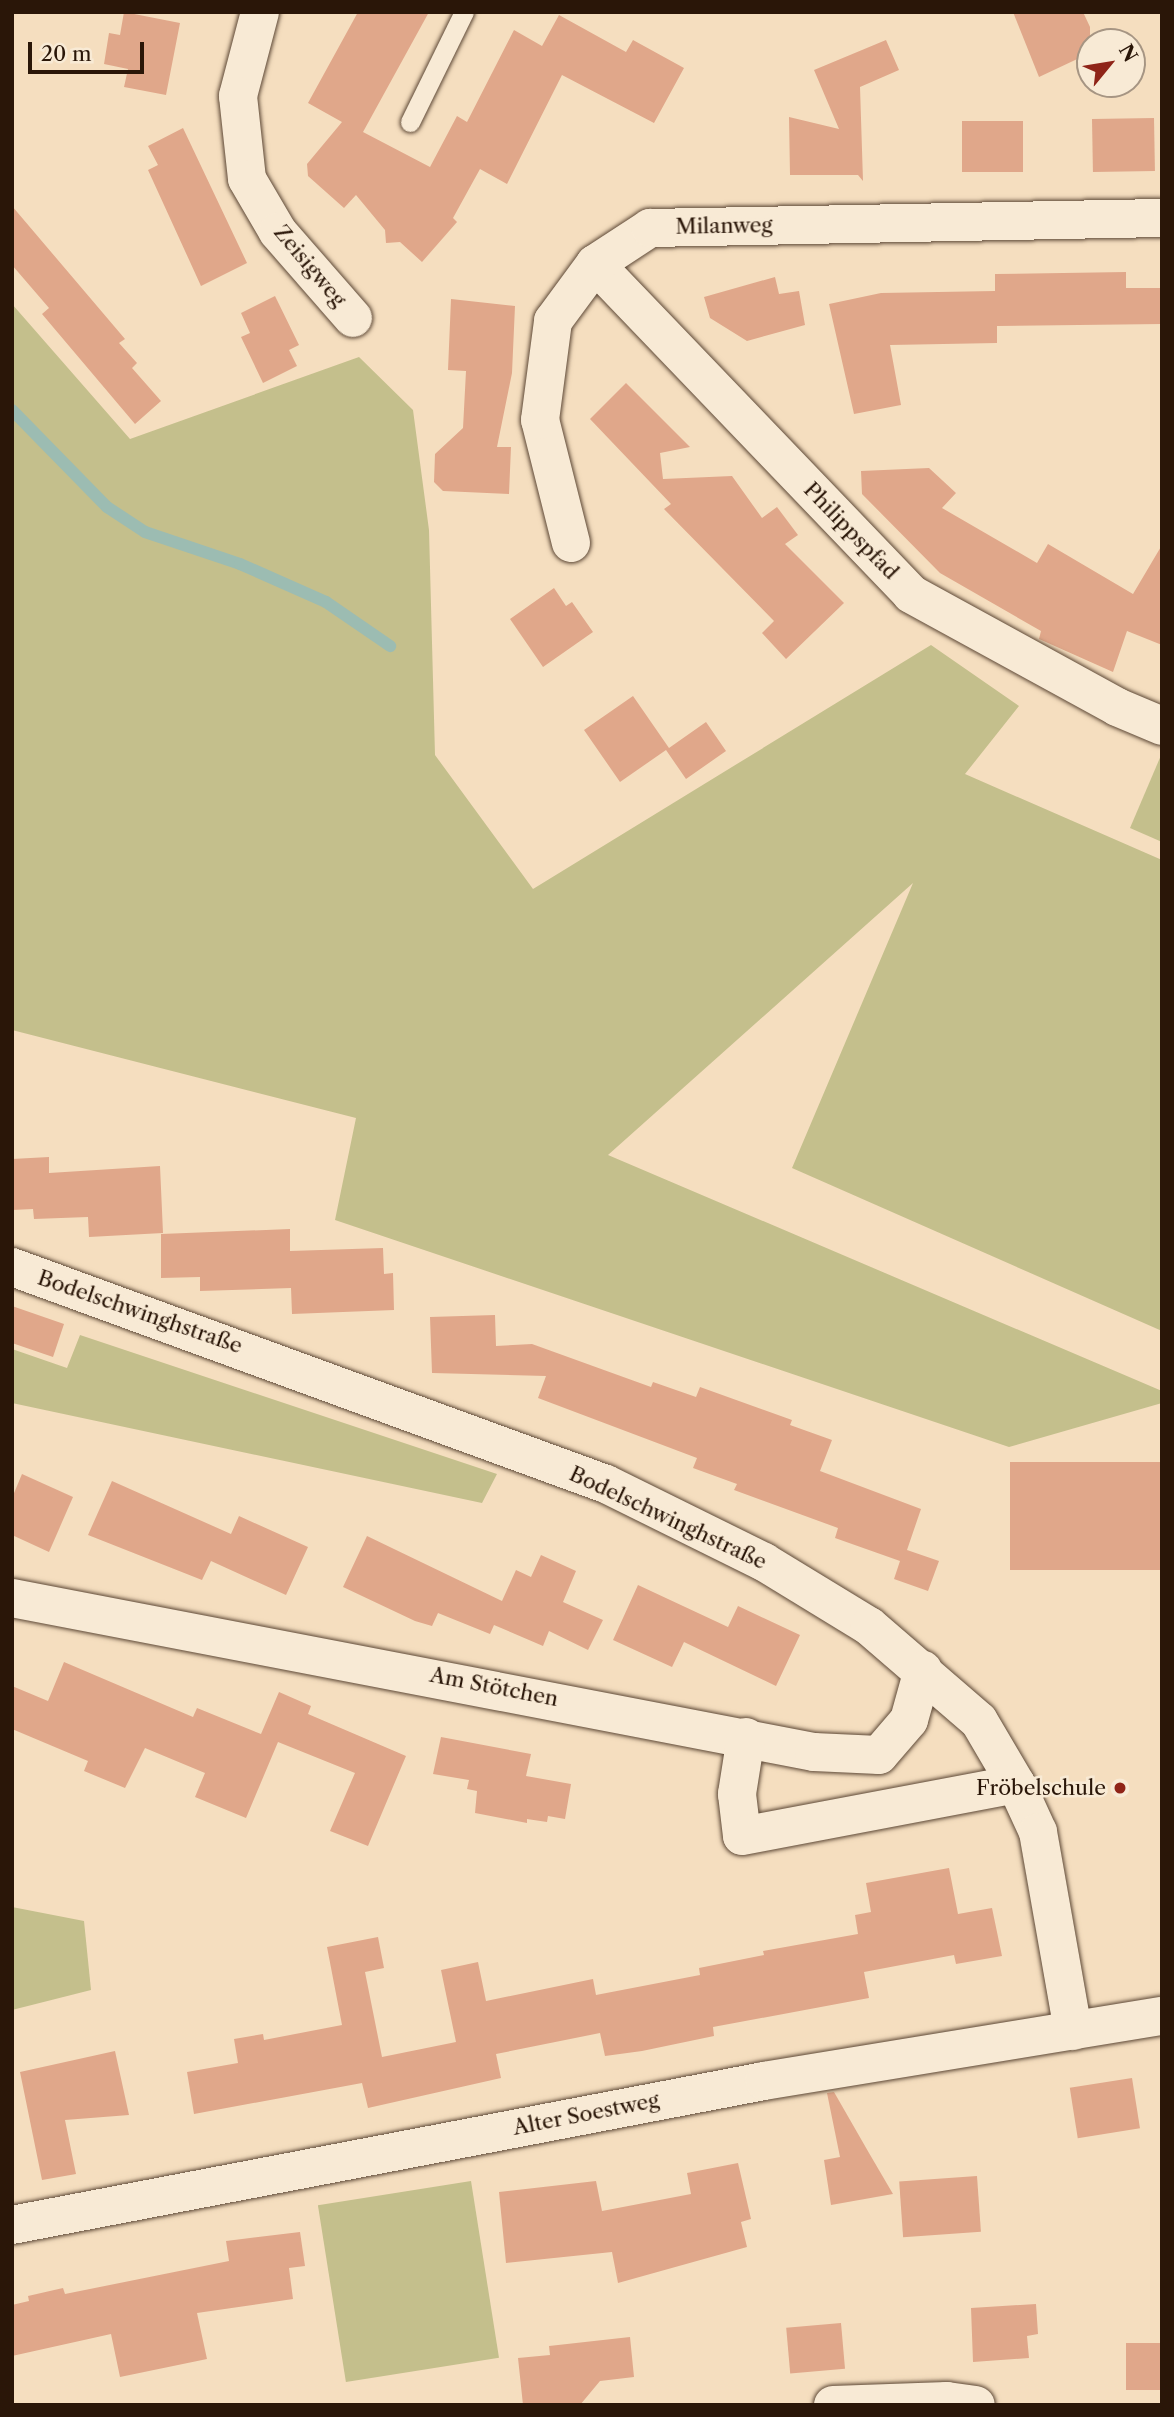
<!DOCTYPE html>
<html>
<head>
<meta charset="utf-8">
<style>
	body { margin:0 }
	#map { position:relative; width:1174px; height:2417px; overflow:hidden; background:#f5debf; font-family:"Libre Caslon Text",serif }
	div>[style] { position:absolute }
	.green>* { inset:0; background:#c4bf8c; transform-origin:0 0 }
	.stream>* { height:12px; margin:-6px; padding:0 6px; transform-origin:6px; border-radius:6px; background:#9cbcb2 }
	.building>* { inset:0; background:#e0a78a; transform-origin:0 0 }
	.roads { filter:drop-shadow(0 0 2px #5d4836) drop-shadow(0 0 2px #5d4836) }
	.service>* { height:19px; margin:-9.5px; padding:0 9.5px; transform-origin:9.5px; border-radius:9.5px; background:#f8ead5 }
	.minor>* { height:38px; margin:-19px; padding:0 19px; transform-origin:19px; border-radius:19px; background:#f8ead5 }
	.dots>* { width:19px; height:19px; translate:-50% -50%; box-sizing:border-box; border:4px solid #f8ead5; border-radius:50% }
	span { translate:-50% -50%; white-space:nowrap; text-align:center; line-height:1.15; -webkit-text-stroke:5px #f8ead5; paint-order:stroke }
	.street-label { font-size:21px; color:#2a1608 }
	.poi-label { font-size:21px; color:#2a1608 }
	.right { translate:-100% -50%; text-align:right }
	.frame { position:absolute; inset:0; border:14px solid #2a1608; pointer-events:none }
	.north { position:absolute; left:1076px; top:28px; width:70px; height:70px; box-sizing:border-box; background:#f8ead5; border:2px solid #a69583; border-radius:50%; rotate:60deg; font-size:19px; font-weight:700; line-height:28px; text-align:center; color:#2a1608 }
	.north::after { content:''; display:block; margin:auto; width:24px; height:32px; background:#8f2418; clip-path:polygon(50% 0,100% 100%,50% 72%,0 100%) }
	.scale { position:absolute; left:28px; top:42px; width:116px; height:32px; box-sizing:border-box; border:4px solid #2a1608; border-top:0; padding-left:9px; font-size:21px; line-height:24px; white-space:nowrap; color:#2a1608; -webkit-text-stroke:5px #f8ead5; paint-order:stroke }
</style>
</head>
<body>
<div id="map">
	<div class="green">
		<i style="clip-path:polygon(12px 304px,130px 439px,359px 357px,413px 410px,429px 530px,435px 755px,533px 889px,931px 645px,1019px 706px,965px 774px,1162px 860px,1162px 1331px,792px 1168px,913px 883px,608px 1155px,1162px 1391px,1162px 1403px,1009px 1447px,335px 1220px,356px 1118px,12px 1030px)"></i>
		<i style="clip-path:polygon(1162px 753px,1162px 842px,1130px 828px)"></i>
		<i style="clip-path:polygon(80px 1335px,497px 1474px,482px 1503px,12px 1403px,12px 1349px,67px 1368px)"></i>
		<i style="clip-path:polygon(12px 1907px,84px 1921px,91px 1990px,12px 2010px)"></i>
		<i style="left:471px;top:2181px;width:179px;height:155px;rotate:81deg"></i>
	</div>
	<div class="stream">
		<i style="left:12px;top:410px;width:136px;rotate:45.6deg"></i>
		<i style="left:107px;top:507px;width:45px;rotate:33.3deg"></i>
		<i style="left:145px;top:532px;width:100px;rotate:18.6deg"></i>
		<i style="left:240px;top:564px;width:94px;rotate:23.8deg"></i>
		<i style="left:326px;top:602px;width:78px;rotate:34.5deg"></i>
	</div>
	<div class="building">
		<i style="clip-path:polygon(124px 12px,180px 23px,166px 95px,124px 87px,128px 69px,104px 64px,109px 33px,120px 35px)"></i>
		<i style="clip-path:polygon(358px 12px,429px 12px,363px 132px,430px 167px,457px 116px,467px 122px,514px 30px,542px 46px,559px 15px,626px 52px,633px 40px,684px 68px,654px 123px,562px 75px,507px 184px,480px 169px,453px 218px,457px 222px,422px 262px,400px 242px,386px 243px,385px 230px,356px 195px,344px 208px,308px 176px,307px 164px,342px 122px,308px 103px)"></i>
		<i style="clip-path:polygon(1013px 12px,1083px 12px,1090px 27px,1090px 53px,1039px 77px)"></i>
		<i style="clip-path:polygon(886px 40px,899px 70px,860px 87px,863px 181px,858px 175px,790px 175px,789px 117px,839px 129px,814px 70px)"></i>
		<i style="left:1154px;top:118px;width:53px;height:62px;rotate:89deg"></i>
		<i style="left:962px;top:121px;width:61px;height:51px"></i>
		<i style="clip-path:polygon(183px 128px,247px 263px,201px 286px,148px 170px,158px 165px,148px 146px)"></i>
		<i style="clip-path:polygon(12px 206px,125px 339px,119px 343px,137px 363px,132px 368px,161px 401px,135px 424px,42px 314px,49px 308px,12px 265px)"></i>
		<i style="clip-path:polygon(1126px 272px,1126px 288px,1162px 288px,1162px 324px,997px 326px,997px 343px,890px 345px,901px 405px,854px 414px,829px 304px,881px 293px,995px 291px,995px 274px)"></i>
		<i style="clip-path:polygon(775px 277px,779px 294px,799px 291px,805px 325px,747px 341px,710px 318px,704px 297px)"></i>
		<i style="clip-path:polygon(275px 296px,299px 345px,289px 350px,297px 366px,263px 383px,241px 337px,250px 333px,241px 313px)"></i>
		<i style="clip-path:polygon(451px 299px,515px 306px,512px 373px,497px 447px,511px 447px,509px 494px,443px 491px,434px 482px,435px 454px,463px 428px,466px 371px,448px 370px)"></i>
		<i style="clip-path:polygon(626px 383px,690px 447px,660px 453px,663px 479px,732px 476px,762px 518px,777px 507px,798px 535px,785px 544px,844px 603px,786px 659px,762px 633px,774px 621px,664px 509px,671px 504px,590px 419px)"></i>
		<i style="clip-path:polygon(929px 468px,956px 493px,942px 508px,1037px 563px,1048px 544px,1133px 594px,1162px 545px,1162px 645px,1127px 631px,1113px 672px,1039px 639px,1041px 631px,940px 573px,862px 494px,861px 471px)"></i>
		<i style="clip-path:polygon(554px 588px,566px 606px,572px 602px,593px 632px,543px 667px,510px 619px)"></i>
		<i style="clip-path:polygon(633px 696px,669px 748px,706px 722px,726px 751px,686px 779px,666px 750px,620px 782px,584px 730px)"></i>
		<i style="clip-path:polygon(49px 1157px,49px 1173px,160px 1166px,163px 1233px,89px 1237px,88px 1217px,34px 1219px,33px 1209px,12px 1210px,12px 1159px)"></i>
		<i style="clip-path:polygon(290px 1229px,290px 1251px,383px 1248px,384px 1274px,393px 1273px,394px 1310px,292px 1314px,291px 1288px,200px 1291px,200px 1277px,161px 1278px,161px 1234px)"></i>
		<i style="clip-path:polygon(12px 1306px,64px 1324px,53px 1357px,12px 1343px)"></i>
		<i style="clip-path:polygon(495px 1315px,496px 1346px,532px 1344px,651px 1387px,653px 1382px,696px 1397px,700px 1387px,792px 1420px,790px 1425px,832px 1440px,820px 1471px,921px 1509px,907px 1550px,939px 1561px,928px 1591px,894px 1579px,900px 1561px,835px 1538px,838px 1528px,734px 1490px,737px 1484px,693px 1468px,697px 1458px,538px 1398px,546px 1376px,432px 1373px,430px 1317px)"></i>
		<i style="left:1162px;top:1462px;width:108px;height:152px;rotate:90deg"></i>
		<i style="clip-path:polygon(22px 1474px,73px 1497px,49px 1552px,12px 1535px,12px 1498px)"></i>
		<i style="clip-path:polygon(112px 1481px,231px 1534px,239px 1516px,308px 1547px,286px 1595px,211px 1561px,202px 1580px,88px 1535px)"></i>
		<i style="clip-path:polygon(367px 1536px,502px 1601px,516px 1570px,531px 1577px,541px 1555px,576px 1571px,563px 1602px,603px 1620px,588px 1650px,549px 1631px,543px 1646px,494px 1625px,490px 1634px,438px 1613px,432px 1626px,415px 1621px,343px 1587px)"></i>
		<i style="clip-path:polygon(638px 1585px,728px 1627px,738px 1606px,800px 1635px,776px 1686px,684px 1642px,672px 1667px,613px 1640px)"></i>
		<i style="clip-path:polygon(64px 1662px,193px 1717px,197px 1708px,261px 1734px,279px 1692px,311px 1706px,308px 1714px,406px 1756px,368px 1846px,330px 1831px,355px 1773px,278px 1742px,246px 1818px,195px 1797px,205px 1773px,145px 1748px,125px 1788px,84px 1771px,88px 1761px,12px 1729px,12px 1686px,48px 1701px)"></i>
		<i style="clip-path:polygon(441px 1737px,531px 1754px,526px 1776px,571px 1784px,565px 1819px,548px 1816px,547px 1822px,527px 1819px,527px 1823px,475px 1813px,477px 1791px,467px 1789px,469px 1780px,433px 1774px)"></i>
		<i style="clip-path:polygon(949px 1868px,958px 1914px,992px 1908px,1002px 1956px,956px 1964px,954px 1955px,864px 1972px,869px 1998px,713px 2027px,714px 2036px,642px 2051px,605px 2056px,600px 2033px,496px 2054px,501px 2078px,368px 2108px,362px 2083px,194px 2114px,187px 2072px,238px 2063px,234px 2039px,263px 2034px,264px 2040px,342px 2025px,327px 1947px,378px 1937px,384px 1968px,365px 1972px,382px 2057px,456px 2042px,441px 1970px,478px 1962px,486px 2001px,593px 1979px,596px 1995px,700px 1975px,699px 1968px,764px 1955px,763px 1951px,858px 1934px,855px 1915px,871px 1912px,866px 1883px)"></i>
		<i style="clip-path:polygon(115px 2051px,129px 2115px,65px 2120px,76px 2174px,42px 2180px,20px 2072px)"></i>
		<i style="left:1132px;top:2078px;width:51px;height:63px;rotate:81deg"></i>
		<i style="clip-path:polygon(834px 2092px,869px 2153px,893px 2194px,831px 2205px,824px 2160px,840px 2157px,827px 2093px)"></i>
		<i style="clip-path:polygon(738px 2163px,751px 2219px,741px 2222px,747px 2247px,618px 2283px,612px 2252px,506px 2263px,499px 2192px,596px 2181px,602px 2211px,691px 2194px,687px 2173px)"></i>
		<i style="left:977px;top:2176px;width:56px;height:78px;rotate:86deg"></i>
		<i style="clip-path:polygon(300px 2232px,305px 2266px,289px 2268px,293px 2299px,197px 2313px,207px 2359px,120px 2377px,111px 2334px,12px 2356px,12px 2305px,29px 2301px,28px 2296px,63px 2288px,65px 2294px,229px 2261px,226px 2241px)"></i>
		<i style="clip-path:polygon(1036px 2304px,1038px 2334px,1027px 2336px,1029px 2358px,973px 2362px,971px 2308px)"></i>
		<i style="left:841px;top:2323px;width:46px;height:55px;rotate:85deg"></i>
		<i style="clip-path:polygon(630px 2337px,634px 2377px,600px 2381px,580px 2405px,523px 2405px,518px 2358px,550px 2355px,549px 2346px)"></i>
		<i style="left:1126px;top:2343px;width:36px;height:47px"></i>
	</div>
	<div class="roads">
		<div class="service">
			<i style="left:410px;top:122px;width:123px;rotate:-63.9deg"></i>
		</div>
		<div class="minor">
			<i style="left:260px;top:12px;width:87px;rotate:104.7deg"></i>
			<i style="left:238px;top:96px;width:83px;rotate:83.8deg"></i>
			<i style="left:247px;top:179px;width:61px;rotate:59.7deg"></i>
			<i style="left:278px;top:232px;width:114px;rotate:48.9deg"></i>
			<i style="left:595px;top:264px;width:457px;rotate:46.2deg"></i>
			<i style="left:911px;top:594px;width:235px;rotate:28.7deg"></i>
			<i style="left:1117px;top:707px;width:49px;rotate:22.9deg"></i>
			<i style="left:571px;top:543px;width:127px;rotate:-104.1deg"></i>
			<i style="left:540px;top:420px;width:100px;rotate:-82.5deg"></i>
			<i style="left:553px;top:321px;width:71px;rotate:-53.6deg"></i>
			<i style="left:595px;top:264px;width:66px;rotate:-33.2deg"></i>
			<i style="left:650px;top:228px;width:512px;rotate:-1.12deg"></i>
			<i style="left:12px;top:1267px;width:632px;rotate:20.07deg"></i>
			<i style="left:606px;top:1484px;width:176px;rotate:26.3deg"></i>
			<i style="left:764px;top:1562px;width:123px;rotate:31.4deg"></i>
			<i style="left:869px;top:1626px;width:145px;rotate:40.8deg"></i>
			<i style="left:979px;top:1721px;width:73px;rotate:59.6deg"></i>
			<i style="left:1016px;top:1784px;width:53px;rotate:65.4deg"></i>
			<i style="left:1038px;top:1832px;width:202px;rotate:80deg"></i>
			<i style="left:12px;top:1598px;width:817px;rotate:10.87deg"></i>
			<i style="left:814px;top:1752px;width:65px;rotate:2.6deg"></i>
			<i style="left:879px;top:1755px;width:46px;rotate:-49.4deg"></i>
			<i style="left:909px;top:1720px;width:52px;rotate:-74.4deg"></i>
			<i style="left:746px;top:1737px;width:58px;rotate:99deg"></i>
			<i style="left:737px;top:1794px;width:42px;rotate:83.2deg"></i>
			<i style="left:742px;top:1836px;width:279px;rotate:-10.7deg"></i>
			<i style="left:12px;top:2225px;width:766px;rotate:-10.84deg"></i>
			<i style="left:764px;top:2081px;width:403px;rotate:-9.3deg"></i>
			<i style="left:833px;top:2405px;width:114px;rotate:-2deg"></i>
			<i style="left:947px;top:2401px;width:29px;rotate:8deg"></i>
		</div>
	</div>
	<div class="dots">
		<i style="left:1120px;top:1788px;background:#8f2418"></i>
	</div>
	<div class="street-label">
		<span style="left:724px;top:226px;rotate:-1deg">Milanweg</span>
		<span style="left:310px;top:266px;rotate:50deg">Zeisigweg</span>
		<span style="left:851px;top:531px;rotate:46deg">Philippspfad</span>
		<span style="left:140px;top:1312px;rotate:19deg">Bodelschwinghstraße</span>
		<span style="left:668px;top:1518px;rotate:25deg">Bodelschwinghstraße</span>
		<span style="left:494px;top:1687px;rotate:11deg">Am Stötchen</span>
		<span style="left:586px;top:2114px;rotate:-11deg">Alter Soestweg</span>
	</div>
	<div class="poi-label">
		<span class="right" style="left:1106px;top:1788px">Fröbelschule</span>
	</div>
	<div class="frame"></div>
	<div class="north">N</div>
	<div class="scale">20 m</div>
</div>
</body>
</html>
